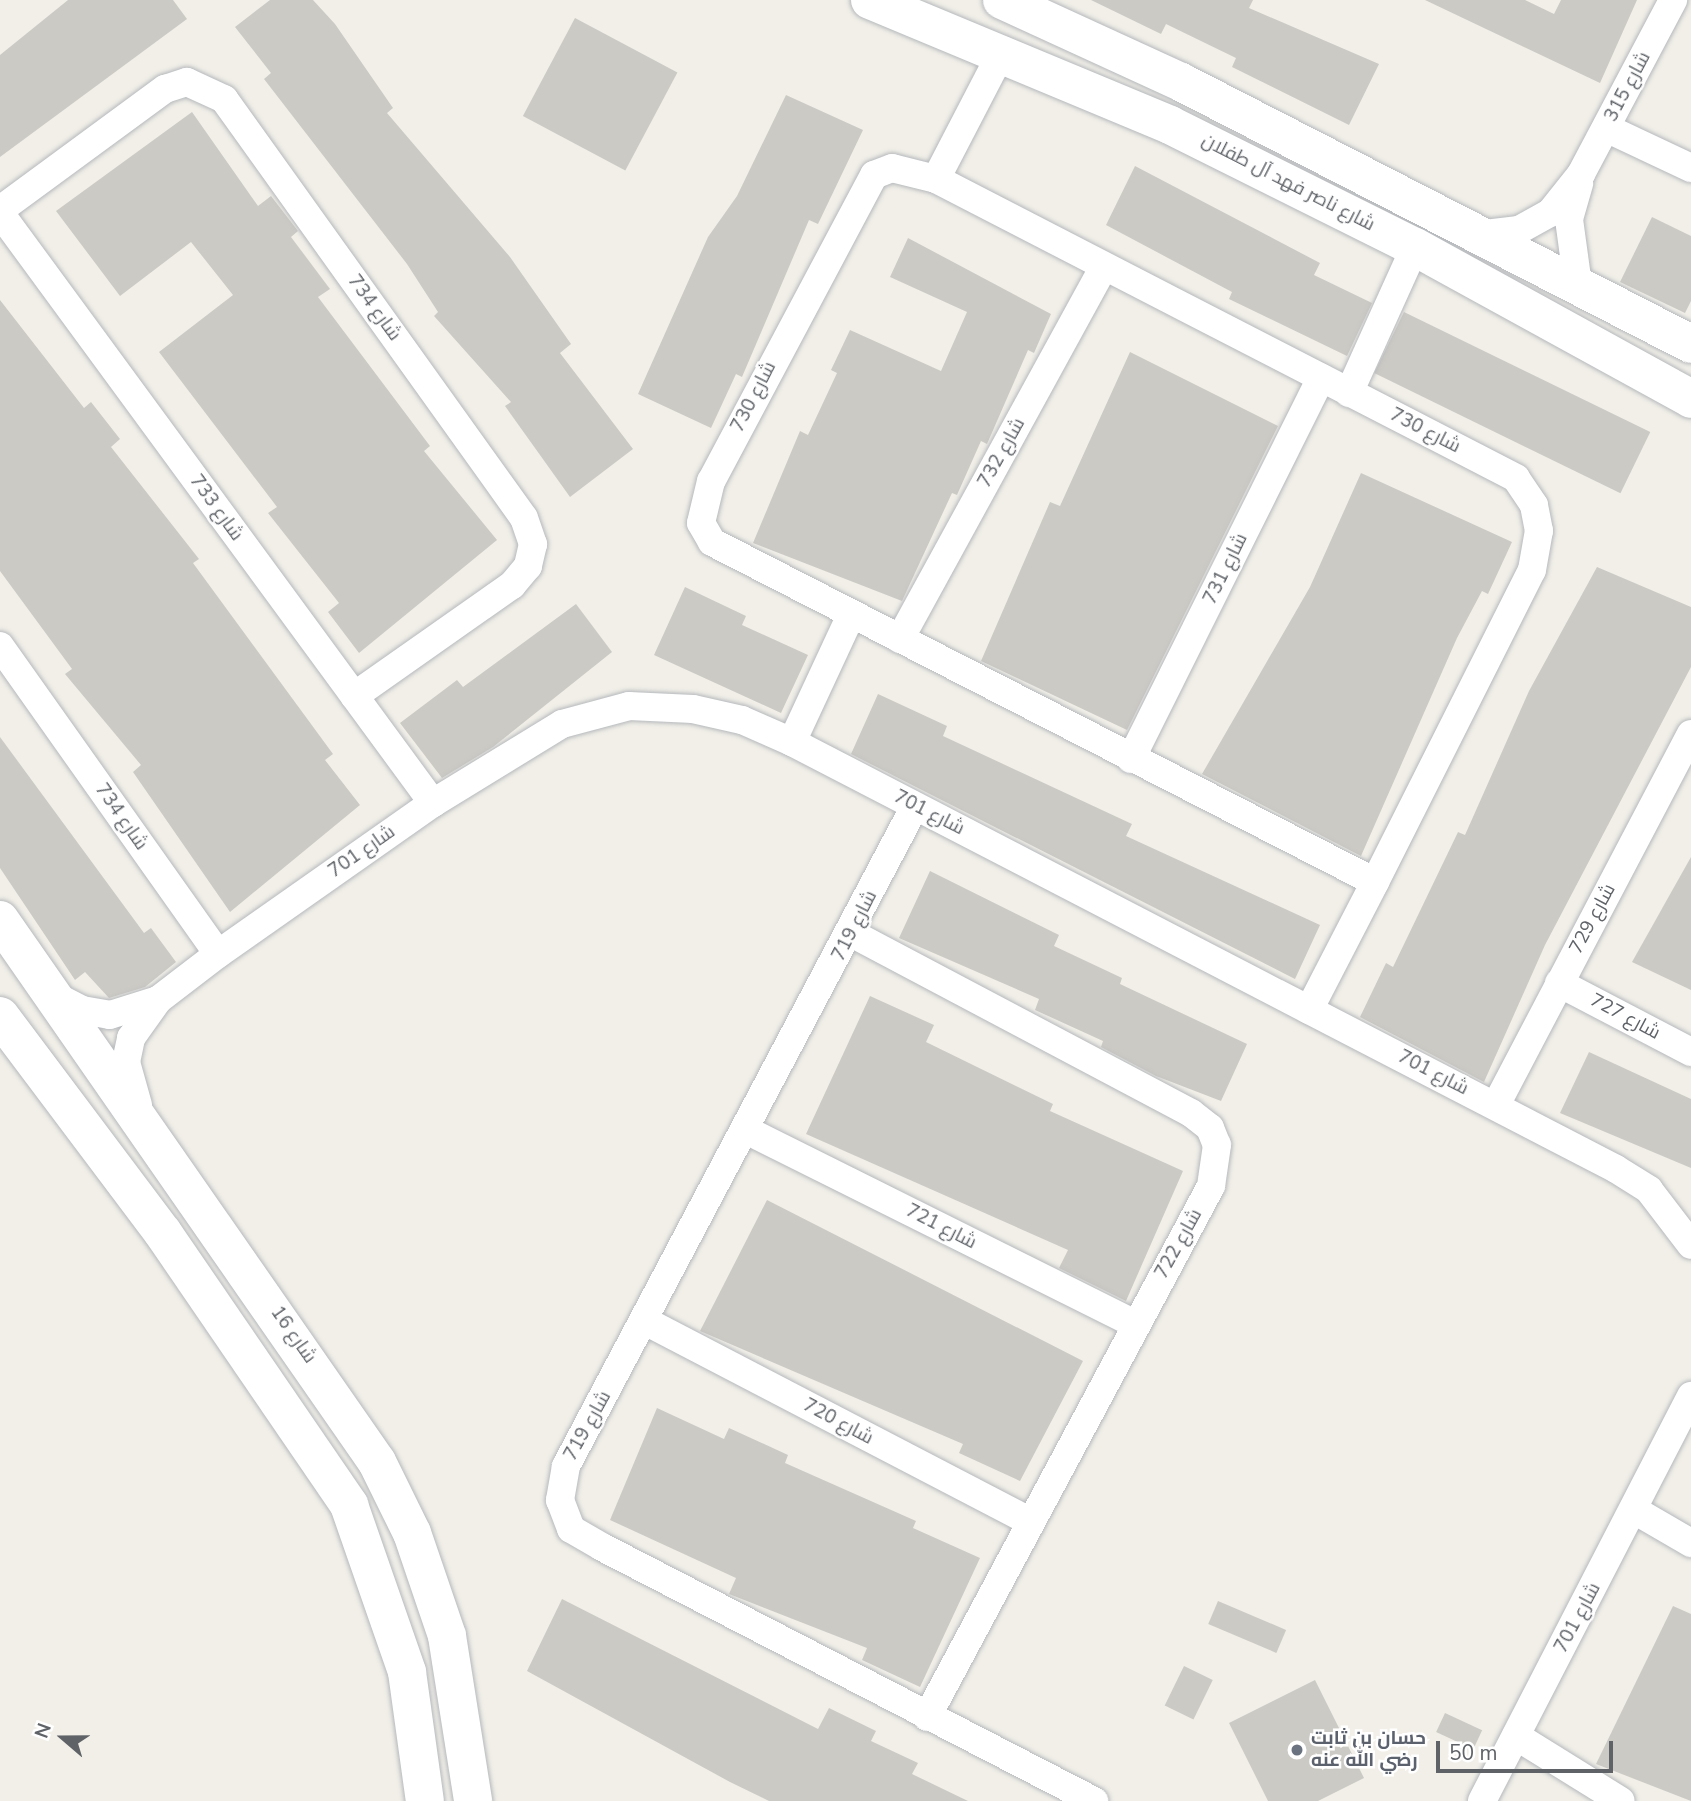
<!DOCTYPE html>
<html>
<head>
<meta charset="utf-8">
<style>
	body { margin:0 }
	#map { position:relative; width:1691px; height:1801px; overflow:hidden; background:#f1efe8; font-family:"Nunito Sans",Cairo,sans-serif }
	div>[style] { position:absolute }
	.building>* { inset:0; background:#cccac5; transform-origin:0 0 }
	.roads { filter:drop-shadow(0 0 2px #b5b8bc) drop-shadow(0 0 2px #b5b8bc) }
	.street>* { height:28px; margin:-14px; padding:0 14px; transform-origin:14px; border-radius:14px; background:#fff }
	.secondary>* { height:38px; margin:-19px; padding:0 19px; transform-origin:19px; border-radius:19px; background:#fff }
	.dots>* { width:19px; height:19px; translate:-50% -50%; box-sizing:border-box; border:4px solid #fff; border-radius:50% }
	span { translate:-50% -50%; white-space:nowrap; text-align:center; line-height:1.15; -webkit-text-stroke:5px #fff; paint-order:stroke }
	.street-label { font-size:19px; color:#5f6368 }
	.worship-label { font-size:19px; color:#5b616d; font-weight:700 }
	.left { translate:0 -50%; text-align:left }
	.north { position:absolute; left:28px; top:1703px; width:70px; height:70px; -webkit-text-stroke:5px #fff; paint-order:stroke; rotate:290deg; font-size:19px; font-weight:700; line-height:28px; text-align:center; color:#5f6368 }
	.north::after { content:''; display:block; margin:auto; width:24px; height:32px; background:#5f6368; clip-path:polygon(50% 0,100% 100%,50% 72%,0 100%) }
	.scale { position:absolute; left:1436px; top:1741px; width:177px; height:32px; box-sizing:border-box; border:4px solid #5f6368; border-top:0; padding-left:9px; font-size:21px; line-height:24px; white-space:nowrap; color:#5f6368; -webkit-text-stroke:5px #fff; paint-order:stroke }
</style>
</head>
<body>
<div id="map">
	<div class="building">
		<i style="clip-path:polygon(68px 0,173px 0,187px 19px,0 157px,0 55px)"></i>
		<i style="clip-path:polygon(270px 0,313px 0,335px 24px,393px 108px,387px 113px,510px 257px,571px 344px,560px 353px,633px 449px,570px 497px,505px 406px,511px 402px,434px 316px,438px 312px,407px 264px,264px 79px,271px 73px,235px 27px)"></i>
		<i style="clip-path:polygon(1091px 0,1253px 0,1249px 8px,1379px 64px,1349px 125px,1232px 67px,1236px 58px,1166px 24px,1161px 34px)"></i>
		<i style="clip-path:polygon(1425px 0,1525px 0,1554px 14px,1561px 0,1637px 0,1600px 83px)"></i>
		<i style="left:575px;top:18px;width:116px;height:111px;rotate:28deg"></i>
		<i style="clip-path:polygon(786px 95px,863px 130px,818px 224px,809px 220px,742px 377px,736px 374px,711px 428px,638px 394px,708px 237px,737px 196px)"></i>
		<i style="clip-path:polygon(192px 112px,258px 206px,271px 196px,298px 231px,291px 237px,330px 289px,318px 297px,430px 446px,424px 451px,497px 540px,359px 653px,328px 612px,339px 603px,268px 513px,277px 507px,159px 352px,233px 295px,191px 242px,120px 296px,56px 211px)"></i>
		<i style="clip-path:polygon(1135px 166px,1320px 263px,1314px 275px,1372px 303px,1347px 356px,1229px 299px,1232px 292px,1106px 225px)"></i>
		<i style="clip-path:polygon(1652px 217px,1691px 236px,1691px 301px,1685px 313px,1620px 282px)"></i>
		<i style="clip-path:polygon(908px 238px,1051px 314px,1034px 353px,1028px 350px,987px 444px,981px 441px,957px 495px,952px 493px,902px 601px,753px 543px,800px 431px,808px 435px,837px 373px,831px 370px,850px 330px,941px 371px,967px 312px,890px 277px)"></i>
		<i style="clip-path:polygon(0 300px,84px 408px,91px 402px,120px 439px,111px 447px,199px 559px,193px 563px,333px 754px,325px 760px,360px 805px,230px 912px,133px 772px,141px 765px,65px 674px,72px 669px,0 571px)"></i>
		<i style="left:1404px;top:312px;width:274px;height:68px;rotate:26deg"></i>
		<i style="clip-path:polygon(1130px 352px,1278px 426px,1127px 730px,981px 661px,1050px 502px,1060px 506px)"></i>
		<i style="clip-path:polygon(1361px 473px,1512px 542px,1488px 594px,1482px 591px,1457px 638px,1361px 856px,1202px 774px,1310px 587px)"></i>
		<i style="clip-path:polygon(1597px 567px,1691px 607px,1691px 667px,1545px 945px,1484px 1082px,1360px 1017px,1386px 963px,1393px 967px,1458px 832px,1465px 835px,1529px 691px)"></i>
		<i style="clip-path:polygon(685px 587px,746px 616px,742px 625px,808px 655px,781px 713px,654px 655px)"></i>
		<i style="clip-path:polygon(576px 604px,612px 652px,493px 747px,442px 778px,400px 723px,457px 680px,463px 687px)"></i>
		<i style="clip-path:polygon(878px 694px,947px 726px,943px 736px,1132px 824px,1126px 836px,1320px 925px,1295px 979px,851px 754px)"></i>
		<i style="clip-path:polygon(0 737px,144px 933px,151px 928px,176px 962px,145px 987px,109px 998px,85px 972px,75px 980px,0 868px)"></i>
		<i style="clip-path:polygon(1691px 857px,1691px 990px,1632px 962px)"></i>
		<i style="clip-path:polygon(930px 871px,1059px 935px,1054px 946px,1122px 978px,1120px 984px,1247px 1044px,1221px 1101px,1156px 1076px,1101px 1047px,1103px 1041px,1035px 1010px,1039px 999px,899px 938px)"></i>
		<i style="clip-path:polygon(870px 996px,934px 1025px,926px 1042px,1053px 1104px,1050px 1111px,1183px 1171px,1126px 1301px,1059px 1268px,1068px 1250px,806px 1134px)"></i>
		<i style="clip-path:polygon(1589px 1052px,1691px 1099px,1691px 1168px,1560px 1113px)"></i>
		<i style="clip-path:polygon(767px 1200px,1083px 1361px,1020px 1481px,959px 1453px,963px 1444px,700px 1331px)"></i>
		<i style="clip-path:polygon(657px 1408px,724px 1439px,729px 1428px,788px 1455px,785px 1463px,916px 1521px,913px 1528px,980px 1558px,920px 1687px,862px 1660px,867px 1648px,729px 1594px,736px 1578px,610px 1520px)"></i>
		<i style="clip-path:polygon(562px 1599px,818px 1729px,829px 1708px,876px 1731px,871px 1741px,918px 1763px,912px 1774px,968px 1801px,769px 1801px,730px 1782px,527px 1671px)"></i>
		<i style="left:1218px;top:1601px;width:74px;height:25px;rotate:23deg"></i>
		<i style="clip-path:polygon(1673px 1606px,1691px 1614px,1691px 1801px,1596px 1764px)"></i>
		<i style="left:1184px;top:1666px;width:32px;height:44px;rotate:26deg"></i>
		<i style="clip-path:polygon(1315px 1680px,1364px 1778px,1318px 1801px,1268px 1801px,1229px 1723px)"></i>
		<i style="left:1445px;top:1713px;width:41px;height:21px;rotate:25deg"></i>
	</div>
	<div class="roads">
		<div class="street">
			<i style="left:1606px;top:128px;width:94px;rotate:25.2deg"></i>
			<i style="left:936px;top:179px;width:145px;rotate:-62.6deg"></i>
			<i style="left:0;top:210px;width:205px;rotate:-36.3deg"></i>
			<i style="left:165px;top:89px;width:23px;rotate:-18deg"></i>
			<i style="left:187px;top:82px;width:41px;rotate:24.7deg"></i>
			<i style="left:224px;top:99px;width:515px;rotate:54.4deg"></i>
			<i style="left:524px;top:518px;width:28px;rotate:71deg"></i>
			<i style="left:533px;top:544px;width:23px;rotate:103deg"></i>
			<i style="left:528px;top:566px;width:25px;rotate:130deg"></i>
			<i style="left:512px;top:585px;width:193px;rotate:144.9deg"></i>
			<i style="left:0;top:213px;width:732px;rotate:53.73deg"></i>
			<i style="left:1485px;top:234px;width:34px;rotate:-7deg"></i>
			<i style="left:1519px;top:230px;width:35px;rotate:-29deg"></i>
			<i style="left:1550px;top:213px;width:50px;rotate:-51.5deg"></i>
			<i style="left:1581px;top:174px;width:197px;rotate:-62.1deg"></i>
			<i style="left:1578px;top:285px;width:67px;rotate:-97.8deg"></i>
			<i style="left:1569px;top:219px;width:37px;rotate:-74deg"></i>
			<i style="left:1349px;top:393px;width:160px;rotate:-65.7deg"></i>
			<i style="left:900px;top:639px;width:424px;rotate:-61.3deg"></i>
			<i style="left:0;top:646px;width:377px;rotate:54.7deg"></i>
			<i style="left:792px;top:742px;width:140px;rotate:-65.1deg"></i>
			<i style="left:1131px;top:759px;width:426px;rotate:-63.5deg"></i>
			<i style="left:915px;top:806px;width:747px;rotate:117.87deg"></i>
			<i style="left:566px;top:1466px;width:35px;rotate:100deg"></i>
			<i style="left:560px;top:1500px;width:31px;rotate:69deg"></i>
			<i style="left:571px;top:1529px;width:36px;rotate:30deg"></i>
			<i style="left:602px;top:1547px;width:554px;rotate:27.31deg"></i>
			<i style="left:851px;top:933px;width:385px;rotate:27.9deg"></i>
			<i style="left:1191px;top:1113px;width:24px;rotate:38deg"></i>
			<i style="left:1210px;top:1128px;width:18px;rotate:68deg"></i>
			<i style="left:1217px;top:1145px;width:41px;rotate:98.3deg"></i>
			<i style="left:1211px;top:1186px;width:602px;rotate:118.14deg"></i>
			<i style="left:1559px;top:983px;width:149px;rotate:27.6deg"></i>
			<i style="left:55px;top:996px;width:30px;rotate:27deg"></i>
			<i style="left:82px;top:1010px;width:28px;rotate:10deg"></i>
			<i style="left:110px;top:1015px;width:50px;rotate:-17.4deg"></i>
			<i style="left:1309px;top:1010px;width:144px;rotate:-62.7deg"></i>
			<i style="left:1375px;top:882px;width:349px;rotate:-63.3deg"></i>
			<i style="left:1532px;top:570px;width:40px;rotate:-80deg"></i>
			<i style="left:1539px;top:531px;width:26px;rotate:-101deg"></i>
			<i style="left:1534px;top:505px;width:32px;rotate:-124deg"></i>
			<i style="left:1516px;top:478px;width:653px;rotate:-152.73deg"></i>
			<i style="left:936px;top:179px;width:45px;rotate:-166deg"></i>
			<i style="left:892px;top:168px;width:19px;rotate:159deg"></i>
			<i style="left:874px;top:175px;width:347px;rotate:118deg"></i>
			<i style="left:711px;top:481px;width:43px;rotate:103.4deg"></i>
			<i style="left:701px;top:523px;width:22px;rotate:60deg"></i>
			<i style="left:712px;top:542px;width:745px;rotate:27.15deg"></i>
			<i style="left:138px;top:1105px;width:45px;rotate:-105.6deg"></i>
			<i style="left:126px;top:1062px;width:25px;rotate:-78deg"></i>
			<i style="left:131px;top:1038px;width:47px;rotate:-54.6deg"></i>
			<i style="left:158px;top:1000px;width:76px;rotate:-37.5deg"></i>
			<i style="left:218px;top:954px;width:263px;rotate:-35.1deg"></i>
			<i style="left:433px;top:803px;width:151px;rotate:-31.5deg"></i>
			<i style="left:562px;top:724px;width:69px;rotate:-15deg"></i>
			<i style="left:629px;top:706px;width:64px;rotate:2.7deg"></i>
			<i style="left:693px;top:709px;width:50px;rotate:12.7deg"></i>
			<i style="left:742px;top:720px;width:55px;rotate:23.7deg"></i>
			<i style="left:792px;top:742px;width:928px;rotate:27.39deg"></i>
			<i style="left:1616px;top:1169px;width:39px;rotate:32deg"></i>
			<i style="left:1649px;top:1190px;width:69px;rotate:52.6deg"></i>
			<i style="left:1496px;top:1105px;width:419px;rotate:-62.3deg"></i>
			<i style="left:748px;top:1131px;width:432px;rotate:26.5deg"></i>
			<i style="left:647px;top:1322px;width:431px;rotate:27.5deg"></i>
			<i style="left:1634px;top:1510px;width:66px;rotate:30.1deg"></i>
			<i style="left:1516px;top:1736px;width:123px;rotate:31.8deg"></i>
			<i style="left:1482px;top:1801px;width:456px;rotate:-62.7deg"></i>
		</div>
		<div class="secondary">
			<i style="left:870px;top:0;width:325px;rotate:22.6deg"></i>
			<i style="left:1170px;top:125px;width:274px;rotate:26.5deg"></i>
			<i style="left:1415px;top:247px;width:315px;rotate:28.8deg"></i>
			<i style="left:1002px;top:0;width:197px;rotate:24.6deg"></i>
			<i style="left:1181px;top:82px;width:573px;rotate:27.19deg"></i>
			<i style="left:0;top:920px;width:660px;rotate:55.18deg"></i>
			<i style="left:377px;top:1462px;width:79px;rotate:63.8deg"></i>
			<i style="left:412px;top:1533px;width:109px;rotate:71.2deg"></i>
			<i style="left:447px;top:1636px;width:167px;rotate:81deg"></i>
			<i style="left:0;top:1016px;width:271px;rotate:53.1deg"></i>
			<i style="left:163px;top:1233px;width:330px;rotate:55.6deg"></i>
			<i style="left:349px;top:1505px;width:177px;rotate:70.8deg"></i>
			<i style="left:407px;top:1672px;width:130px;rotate:82.1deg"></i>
		</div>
	</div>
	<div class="dots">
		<i style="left:1297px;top:1750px;background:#6b7280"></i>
	</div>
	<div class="street-label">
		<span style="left:1628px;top:87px;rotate:-62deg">شارع 315</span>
		<span style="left:1288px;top:183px;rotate:27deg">شارع ناصر فهد آل طفلان</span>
		<span style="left:374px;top:308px;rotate:54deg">شارع 734</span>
		<span style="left:754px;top:397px;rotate:-63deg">شارع 730</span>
		<span style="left:1425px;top:431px;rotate:27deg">شارع 730</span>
		<span style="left:1002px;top:453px;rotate:-61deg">شارع 732</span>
		<span style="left:216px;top:508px;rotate:54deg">شارع 733</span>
		<span style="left:1226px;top:569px;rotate:-64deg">شارع 731</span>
		<span style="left:929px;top:813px;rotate:27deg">شارع 701</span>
		<span style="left:121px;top:817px;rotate:55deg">شارع 734</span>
		<span style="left:362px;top:852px;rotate:-35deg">شارع 701</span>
		<span style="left:1593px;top:919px;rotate:-62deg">شارع 729</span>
		<span style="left:855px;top:926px;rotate:-63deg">شارع 719</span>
		<span style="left:1625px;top:1017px;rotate:28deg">شارع 727</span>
		<span style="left:1433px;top:1073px;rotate:27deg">شارع 701</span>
		<span style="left:941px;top:1227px;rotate:27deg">شارع 721</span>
		<span style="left:1179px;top:1244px;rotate:-61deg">شارع 722</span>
		<span style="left:293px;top:1335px;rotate:55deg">شارع 16</span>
		<span style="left:838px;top:1422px;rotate:28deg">شارع 720</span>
		<span style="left:588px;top:1426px;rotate:-61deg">شارع 719</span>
		<span style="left:1578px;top:1618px;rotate:-62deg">شارع 701</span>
	</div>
	<div class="worship-label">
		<span class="left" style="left:1311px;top:1750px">حسان بن ثابت<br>رضي الله عنه</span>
	</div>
	<div class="north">N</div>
	<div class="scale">50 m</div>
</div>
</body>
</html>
